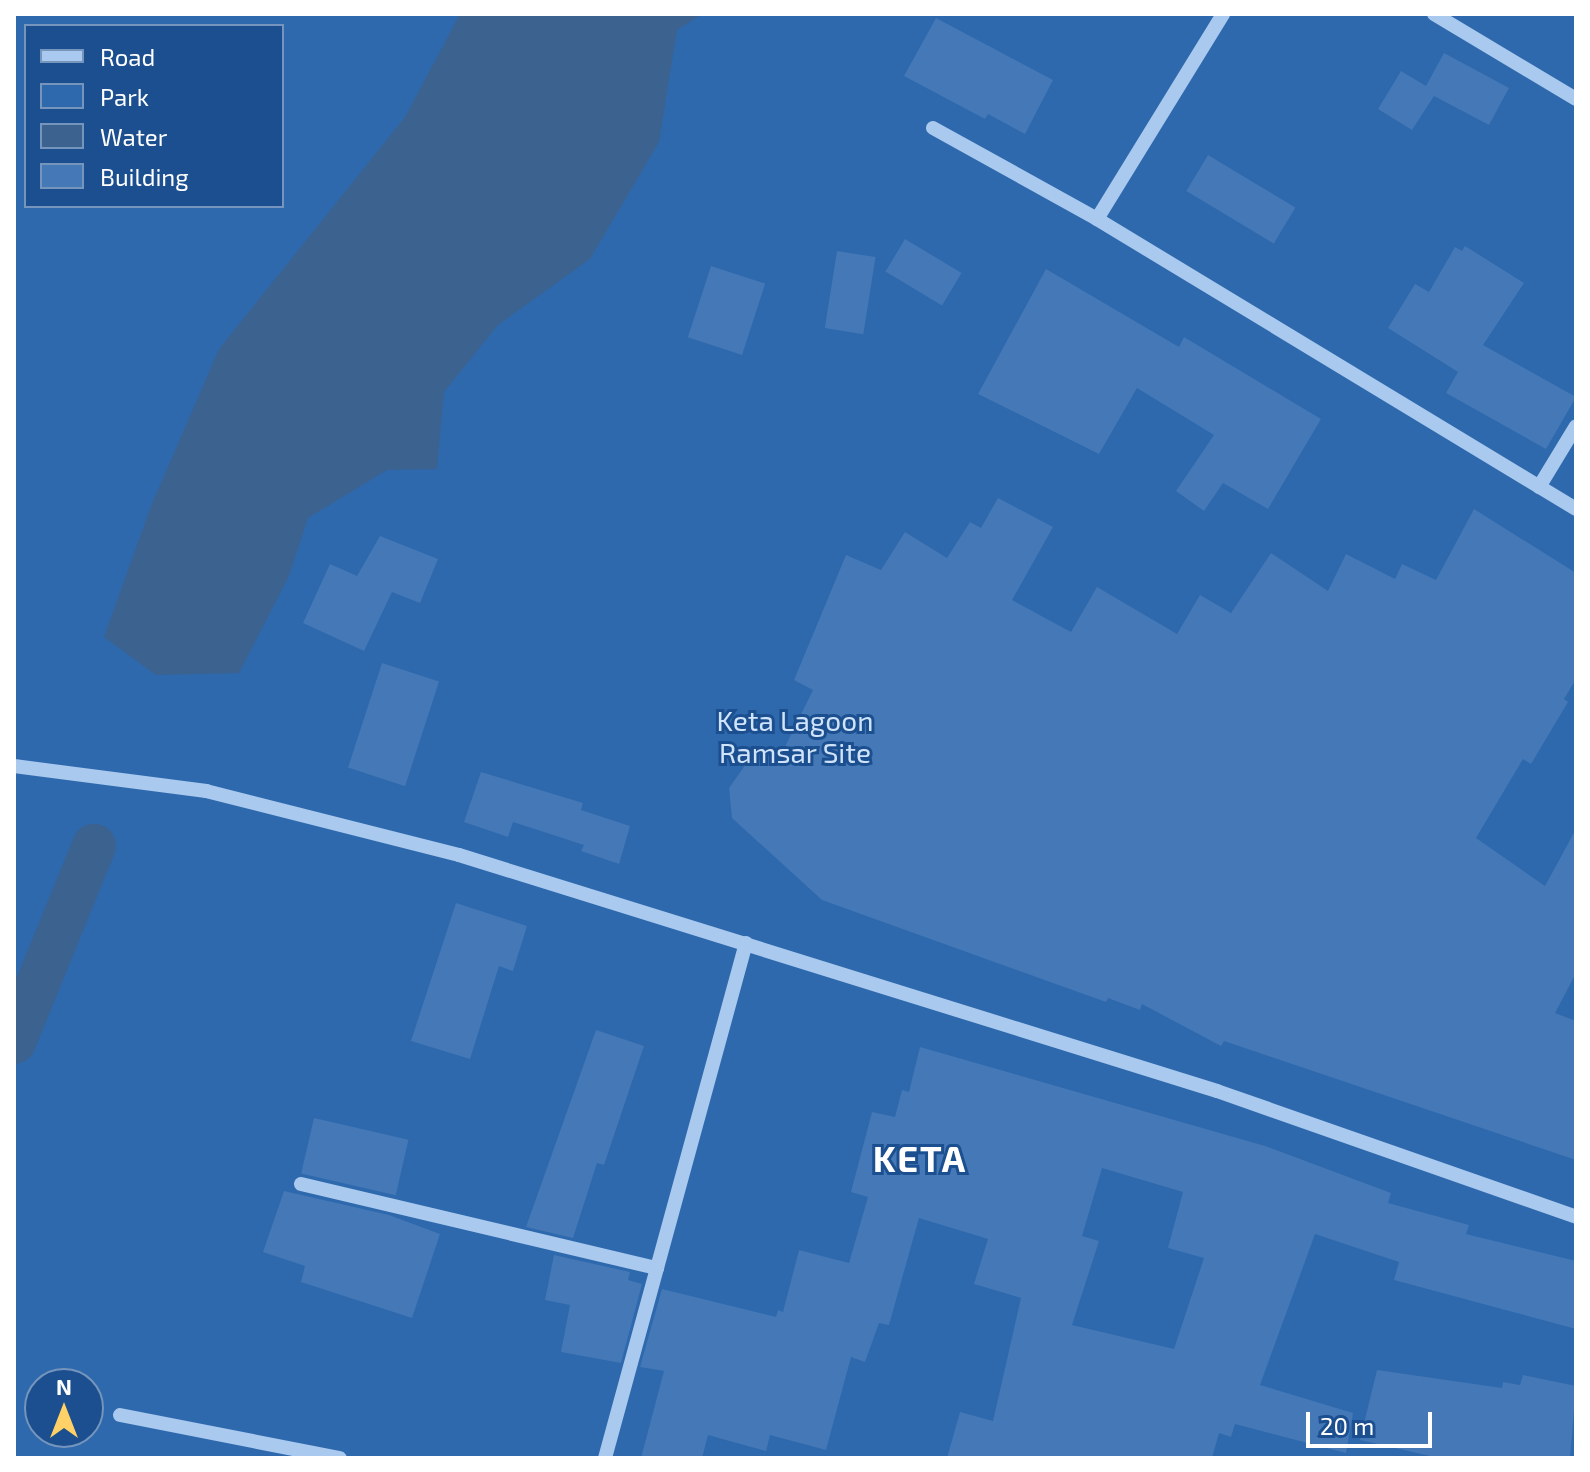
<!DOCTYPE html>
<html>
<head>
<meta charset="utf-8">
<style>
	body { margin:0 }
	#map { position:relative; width:1590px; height:1472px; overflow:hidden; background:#1b4f8f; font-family:"Exo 2",sans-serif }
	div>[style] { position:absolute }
	.green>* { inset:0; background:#2e69ad }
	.water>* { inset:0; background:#3c6290 }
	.canal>* { height:44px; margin:-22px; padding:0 22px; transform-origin:22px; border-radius:22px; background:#3c6290 }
	.building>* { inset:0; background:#4478b7; transform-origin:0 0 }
	.minor>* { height:14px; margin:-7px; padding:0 7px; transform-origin:7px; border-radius:7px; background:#a9c9ee }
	span { translate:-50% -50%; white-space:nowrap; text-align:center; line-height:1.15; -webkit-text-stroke:6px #1b4f8f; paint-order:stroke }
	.park-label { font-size:28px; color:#cfe3fa }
	.district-label { font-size:36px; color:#fff; font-weight:700; letter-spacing:2px }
	.frame { position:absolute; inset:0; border:16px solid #fff; pointer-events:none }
	.legend { position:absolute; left:24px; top:24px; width:260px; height:184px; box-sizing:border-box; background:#1b4f8f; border:2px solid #7695bc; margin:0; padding:10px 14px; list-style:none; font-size:24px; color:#fff }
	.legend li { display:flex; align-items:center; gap:16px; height:40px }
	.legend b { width:40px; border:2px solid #7695bc }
	.north { position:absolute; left:24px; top:1368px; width:80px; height:80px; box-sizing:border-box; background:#1b4f8f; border:2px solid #7695bc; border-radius:50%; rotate:0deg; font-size:22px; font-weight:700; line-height:32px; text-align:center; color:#fff }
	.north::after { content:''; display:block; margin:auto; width:28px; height:36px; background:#ffd166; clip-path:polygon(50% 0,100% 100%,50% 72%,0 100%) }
	.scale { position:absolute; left:1306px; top:1412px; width:126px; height:36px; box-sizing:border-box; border:4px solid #fff; border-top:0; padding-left:10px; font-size:24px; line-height:28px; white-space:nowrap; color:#fff; -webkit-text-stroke:6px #1b4f8f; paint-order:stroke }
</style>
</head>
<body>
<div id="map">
	<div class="green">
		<i style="clip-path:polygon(evenodd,14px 14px,1576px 14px,1576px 1458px,14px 1458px,14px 14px,26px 26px,282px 26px,282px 206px,26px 206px,26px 26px,14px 14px,40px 1384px,88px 1384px,88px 1432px,40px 1432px,40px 1384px)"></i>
	</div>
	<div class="water">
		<i style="clip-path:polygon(460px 14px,702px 14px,677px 30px,659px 142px,590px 259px,498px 325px,444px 392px,437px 469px,387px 470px,308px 518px,289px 576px,239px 673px,156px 675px,104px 637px,151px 506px,219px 349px,405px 117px)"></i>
	</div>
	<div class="canal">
		<i style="left:14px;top:1042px;width:212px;rotate:-67.8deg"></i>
	</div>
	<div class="building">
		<i style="clip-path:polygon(936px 18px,1053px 80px,1025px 134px,988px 114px,985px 119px,904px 76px)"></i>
		<i style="clip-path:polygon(1444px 53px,1509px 88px,1489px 125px,1434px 96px,1412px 130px,1378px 109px,1401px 71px,1426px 86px)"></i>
		<i style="left:1208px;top:155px;width:102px;height:42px;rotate:31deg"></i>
		<i style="left:905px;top:239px;width:66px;height:38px;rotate:31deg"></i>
		<i style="clip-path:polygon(1465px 246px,1524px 283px,1483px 345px,1576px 397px,1546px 449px,1446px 393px,1458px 372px,1388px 328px,1415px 284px,1429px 292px,1455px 247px,1462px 251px)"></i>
		<i style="left:837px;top:251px;width:39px;height:78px;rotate:9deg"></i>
		<i style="left:711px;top:266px;width:57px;height:75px;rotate:18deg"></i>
		<i style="clip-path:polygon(1046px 269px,1179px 347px,1184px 337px,1321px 419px,1268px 509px,1223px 483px,1204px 511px,1176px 491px,1214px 435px,1137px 388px,1099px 454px,978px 394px)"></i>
		<i style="clip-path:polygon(998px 498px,1053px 527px,1012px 600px,1071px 632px,1097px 587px,1177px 634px,1200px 595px,1231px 613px,1271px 553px,1328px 591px,1346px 554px,1395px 579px,1402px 564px,1436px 580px,1474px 509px,1576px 573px,1576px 679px,1564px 699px,1568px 702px,1531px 764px,1523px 759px,1476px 838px,1545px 886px,1576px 829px,1576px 973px,1555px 1013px,1576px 1021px,1576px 1160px,1224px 1041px,1221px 1046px,1142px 1004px,1140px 1010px,1108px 998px,1106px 1002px,822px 900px,732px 818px,729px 788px,746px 764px,782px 753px,813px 690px,794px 680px,846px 555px,881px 570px,905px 532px,947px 558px,970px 522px,981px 528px)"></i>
		<i style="clip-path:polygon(380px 536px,438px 559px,420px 603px,392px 592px,364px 651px,303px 623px,330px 564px,357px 576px)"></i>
		<i style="left:382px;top:663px;width:60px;height:110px;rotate:18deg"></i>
		<i style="clip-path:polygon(481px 772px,583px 803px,581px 810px,630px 826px,619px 864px,581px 851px,584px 845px,513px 822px,508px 837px,464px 822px)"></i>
		<i style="clip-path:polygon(456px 903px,527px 926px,513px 971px,499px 966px,470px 1059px,411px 1041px)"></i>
		<i style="clip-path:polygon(596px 1030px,644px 1046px,604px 1165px,597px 1163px,573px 1238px,526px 1227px)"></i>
		<i style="clip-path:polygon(evenodd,920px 1047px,1265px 1146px,1391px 1193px,1388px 1203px,1469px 1225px,1466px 1234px,1576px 1261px,1576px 1329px,1394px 1280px,1399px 1262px,1315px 1234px,1260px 1385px,1353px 1413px,1346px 1453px,1235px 1424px,1231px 1437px,1219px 1433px,1212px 1458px,947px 1458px,960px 1412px,993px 1421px,1021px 1298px,974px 1284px,988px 1239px,919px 1218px,889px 1325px,879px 1323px,865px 1362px,851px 1357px,826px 1450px,770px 1435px,766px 1451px,708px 1435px,702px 1458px,641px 1458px,664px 1371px,640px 1367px,662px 1289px,776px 1317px,778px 1310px,783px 1312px,799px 1250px,849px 1263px,868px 1197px,851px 1192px,872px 1112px,895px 1117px,902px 1090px,909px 1092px,920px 1047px,1102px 1168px,1183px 1192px,1168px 1248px,1204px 1258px,1174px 1349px,1072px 1325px,1099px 1241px,1082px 1236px,1102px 1168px)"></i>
		<i style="left:314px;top:1118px;width:97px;height:57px;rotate:13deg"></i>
		<i style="clip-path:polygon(284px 1191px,389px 1215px,440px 1234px,412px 1318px,301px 1282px,305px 1266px,263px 1252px)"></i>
		<i style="clip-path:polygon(554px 1255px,630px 1272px,628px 1280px,642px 1284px,621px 1363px,561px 1352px,570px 1305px,545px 1300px)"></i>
		<i style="clip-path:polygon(1377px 1370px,1502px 1388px,1503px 1382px,1520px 1385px,1523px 1375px,1576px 1386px,1570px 1458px,1439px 1458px,1360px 1440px)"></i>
	</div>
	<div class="minor">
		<i style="left:1434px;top:14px;width:165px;rotate:30.9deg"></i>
		<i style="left:933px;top:128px;width:188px;rotate:29deg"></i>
		<i style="left:1097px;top:219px;width:560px;rotate:31.19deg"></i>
		<i style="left:1097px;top:219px;width:241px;rotate:-58.4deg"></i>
		<i style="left:1539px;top:487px;width:71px;rotate:-58.8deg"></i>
		<i style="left:14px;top:766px;width:194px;rotate:7.4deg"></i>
		<i style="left:206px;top:791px;width:261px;rotate:14.2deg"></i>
		<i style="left:459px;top:855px;width:794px;rotate:17.29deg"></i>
		<i style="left:1217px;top:1091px;width:380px;rotate:19.3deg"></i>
		<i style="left:301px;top:1184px;width:366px;rotate:13.3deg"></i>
		<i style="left:120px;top:1415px;width:224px;rotate:11.1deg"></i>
		<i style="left:605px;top:1458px;width:534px;rotate:-74.69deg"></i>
	</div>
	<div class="park-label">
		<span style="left:795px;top:736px">Keta Lagoon<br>Ramsar Site</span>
	</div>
	<div class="district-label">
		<span style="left:920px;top:1158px">KETA</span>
	</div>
	<div class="frame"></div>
	<ul class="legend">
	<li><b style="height:10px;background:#a9c9ee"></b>Road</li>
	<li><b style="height:22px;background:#2e69ad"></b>Park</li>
	<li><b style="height:22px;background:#3c6290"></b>Water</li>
	<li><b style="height:22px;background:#4478b7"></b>Building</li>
	</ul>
	<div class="north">N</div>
	<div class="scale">20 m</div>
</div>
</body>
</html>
